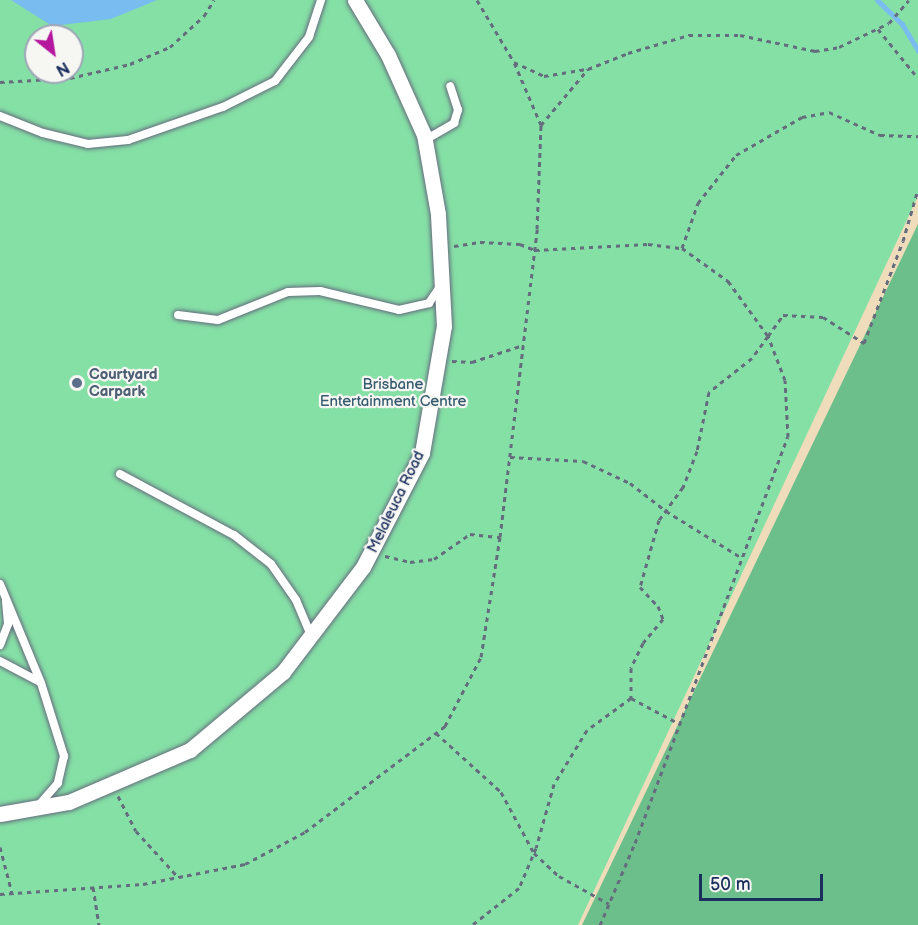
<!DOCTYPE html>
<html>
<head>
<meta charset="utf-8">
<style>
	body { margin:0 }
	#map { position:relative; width:918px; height:925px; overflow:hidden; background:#eedcba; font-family:"Balsamiq Sans",sans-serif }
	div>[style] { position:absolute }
	.green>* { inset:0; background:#85e0a6 }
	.forest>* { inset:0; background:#6cbe8b }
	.water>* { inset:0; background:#79bcef }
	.stream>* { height:5px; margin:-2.5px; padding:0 2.5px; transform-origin:2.5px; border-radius:2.5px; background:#79bcef }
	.path>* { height:3px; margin-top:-1.5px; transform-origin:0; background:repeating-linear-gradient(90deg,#656c7e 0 4.5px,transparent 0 9px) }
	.roads { filter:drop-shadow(0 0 2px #656c7e) drop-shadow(0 0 2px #656c7e) }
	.service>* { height:8px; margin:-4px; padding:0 4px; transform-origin:4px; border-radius:4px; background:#fff }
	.minor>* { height:15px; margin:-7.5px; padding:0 7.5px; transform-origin:7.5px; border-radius:7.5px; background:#fff }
	.dots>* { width:16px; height:16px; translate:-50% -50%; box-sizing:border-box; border:3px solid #f6f6f2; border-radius:50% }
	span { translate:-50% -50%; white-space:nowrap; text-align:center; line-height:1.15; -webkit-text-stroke:4.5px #f6f6f2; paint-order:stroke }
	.service-label { font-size:15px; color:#4e5e75; font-weight:700 }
	.left { translate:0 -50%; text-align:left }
	.park-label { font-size:15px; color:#365b70 }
	.street-label { font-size:15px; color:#1b2f5e }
	.north { position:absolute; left:24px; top:24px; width:60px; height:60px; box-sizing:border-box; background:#f6f6f2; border:2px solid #9ea6b7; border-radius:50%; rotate:150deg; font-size:16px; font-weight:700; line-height:24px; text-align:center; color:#1b2f5e }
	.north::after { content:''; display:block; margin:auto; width:21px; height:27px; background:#b5179e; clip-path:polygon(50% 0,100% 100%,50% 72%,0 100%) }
	.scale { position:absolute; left:699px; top:874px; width:124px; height:27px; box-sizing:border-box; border:3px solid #1b2f5e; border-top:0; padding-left:8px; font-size:18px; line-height:21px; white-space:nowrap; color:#1b2f5e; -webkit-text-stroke:4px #f6f6f2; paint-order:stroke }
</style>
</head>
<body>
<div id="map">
	<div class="green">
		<i style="clip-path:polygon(evenodd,0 0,918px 0,918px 196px,578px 925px,0 925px,0 0,36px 36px,72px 36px,72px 72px,36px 72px,36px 36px)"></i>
	</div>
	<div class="forest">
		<i style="clip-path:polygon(918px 224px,918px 925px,582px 925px)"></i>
	</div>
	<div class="water">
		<i style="clip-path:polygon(11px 0,157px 0,111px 19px,52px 26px)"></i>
	</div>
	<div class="stream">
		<i style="left:877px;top:0;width:35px;rotate:44deg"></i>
		<i style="left:902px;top:24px;width:31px;rotate:59deg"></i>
	</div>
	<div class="path">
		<i style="left:477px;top:0;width:72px;rotate:59.2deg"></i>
		<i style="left:514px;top:62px;width:33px;rotate:25deg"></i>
		<i style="left:544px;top:76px;width:43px;rotate:-9.5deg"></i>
		<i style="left:878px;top:29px;width:63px;rotate:50.8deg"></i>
		<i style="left:0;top:82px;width:70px;rotate:-3.3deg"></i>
		<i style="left:70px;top:78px;width:62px;rotate:-13.1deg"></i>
		<i style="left:130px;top:64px;width:43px;rotate:-23deg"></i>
		<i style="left:170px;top:47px;width:46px;rotate:-42.4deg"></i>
		<i style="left:204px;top:16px;width:19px;rotate:-58deg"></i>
		<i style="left:541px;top:125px;width:73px;rotate:-50deg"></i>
		<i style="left:588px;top:69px;width:43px;rotate:-21.8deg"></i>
		<i style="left:628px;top:53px;width:64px;rotate:-16.4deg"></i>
		<i style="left:689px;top:35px;width:51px"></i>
		<i style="left:740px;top:35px;width:77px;rotate:12deg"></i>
		<i style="left:815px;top:51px;width:24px;rotate:-9deg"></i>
		<i style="left:839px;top:47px;width:55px;rotate:-25.6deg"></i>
		<i style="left:889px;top:23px;width:30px;rotate:-49deg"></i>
		<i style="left:454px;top:246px;width:26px;rotate:-9deg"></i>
		<i style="left:480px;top:242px;width:40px;rotate:2.9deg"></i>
		<i style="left:520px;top:244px;width:16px;rotate:22deg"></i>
		<i style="left:535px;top:250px;width:113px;rotate:-3deg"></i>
		<i style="left:648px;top:244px;width:34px;rotate:7deg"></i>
		<i style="left:682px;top:248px;width:57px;rotate:35.7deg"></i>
		<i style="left:728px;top:281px;width:68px;rotate:54deg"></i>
		<i style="left:768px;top:336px;width:27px;rotate:126deg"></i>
		<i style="left:752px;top:358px;width:55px;rotate:141.7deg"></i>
		<i style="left:709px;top:392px;width:60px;rotate:101.5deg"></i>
		<i style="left:697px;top:451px;width:39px;rotate:111deg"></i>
		<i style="left:683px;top:487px;width:41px;rotate:126deg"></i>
		<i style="left:659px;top:520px;width:70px;rotate:105.8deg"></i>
		<i style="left:640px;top:587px;width:26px;rotate:47deg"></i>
		<i style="left:658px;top:606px;width:14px;rotate:69deg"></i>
		<i style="left:663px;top:619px;width:31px;rotate:130deg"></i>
		<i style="left:643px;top:643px;width:28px;rotate:116deg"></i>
		<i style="left:631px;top:668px;width:30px;rotate:90deg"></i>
		<i style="left:631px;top:698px;width:54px;rotate:144deg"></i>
		<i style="left:587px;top:730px;width:63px;rotate:121.4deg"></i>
		<i style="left:554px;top:784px;width:66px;rotate:105.7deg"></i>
		<i style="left:536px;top:848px;width:43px;rotate:113deg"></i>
		<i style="left:519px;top:888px;width:60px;rotate:141.8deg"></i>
		<i style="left:682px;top:248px;width:48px;rotate:-70.4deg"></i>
		<i style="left:698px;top:203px;width:61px;rotate:-51.6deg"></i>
		<i style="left:736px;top:155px;width:76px;rotate:-29.9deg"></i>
		<i style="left:802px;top:117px;width:27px;rotate:-10deg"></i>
		<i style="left:829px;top:112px;width:56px;rotate:24.3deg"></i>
		<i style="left:880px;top:135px;width:38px;rotate:2deg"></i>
		<i style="left:452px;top:361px;width:20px;rotate:3deg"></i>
		<i style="left:472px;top:362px;width:54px;rotate:-18.4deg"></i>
		<i style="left:510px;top:457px;width:73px;rotate:3.1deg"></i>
		<i style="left:583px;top:461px;width:52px;rotate:25.1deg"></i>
		<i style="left:630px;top:483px;width:46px;rotate:37.9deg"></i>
		<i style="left:666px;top:511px;width:89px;rotate:31.7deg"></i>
		<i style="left:385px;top:556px;width:26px;rotate:13deg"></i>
		<i style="left:410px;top:562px;width:24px;rotate:-7deg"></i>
		<i style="left:434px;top:559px;width:44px;rotate:-34.8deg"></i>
		<i style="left:470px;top:534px;width:30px;rotate:6deg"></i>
		<i style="left:631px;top:698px;width:55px;rotate:28deg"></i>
		<i style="left:436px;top:733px;width:88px;rotate:42.2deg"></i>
		<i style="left:501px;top:792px;width:69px;rotate:61.6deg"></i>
		<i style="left:534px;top:853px;width:34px;rotate:43deg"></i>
		<i style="left:559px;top:876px;width:57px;rotate:29.2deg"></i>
		<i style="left:118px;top:796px;width:39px;rotate:63deg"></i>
		<i style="left:136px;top:831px;width:62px;rotate:47.6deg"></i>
		<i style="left:0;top:847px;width:48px;rotate:75.4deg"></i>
		<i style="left:93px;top:887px;width:38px;rotate:81deg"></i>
		<i style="left:0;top:894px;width:143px;rotate:-4deg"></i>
		<i style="left:143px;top:884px;width:104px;rotate:-11.1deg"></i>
		<i style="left:245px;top:864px;width:68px;rotate:-28.1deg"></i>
		<i style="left:305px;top:832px;width:176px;rotate:-37.1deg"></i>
		<i style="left:445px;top:726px;width:78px;rotate:-62.4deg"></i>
		<i style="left:481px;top:657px;width:121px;rotate:-81deg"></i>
		<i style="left:500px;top:537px;width:310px;rotate:-83.1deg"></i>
		<i style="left:537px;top:229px;width:104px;rotate:-87.8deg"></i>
		<i style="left:541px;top:125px;width:69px;rotate:-113.2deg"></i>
		<i style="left:600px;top:925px;width:89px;rotate:-66.9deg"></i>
		<i style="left:635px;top:843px;width:434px;rotate:-69.4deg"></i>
		<i style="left:788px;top:437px;width:57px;rotate:-93deg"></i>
		<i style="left:785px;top:380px;width:47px;rotate:-111.1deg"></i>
		<i style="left:768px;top:336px;width:26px;rotate:-54deg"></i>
		<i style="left:783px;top:315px;width:40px;rotate:2.9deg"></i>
		<i style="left:823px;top:317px;width:49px;rotate:32.4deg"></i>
		<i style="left:864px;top:343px;width:109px;rotate:-69.1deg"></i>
		<i style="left:903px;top:241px;width:54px;rotate:-73.9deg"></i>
	</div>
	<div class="roads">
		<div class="service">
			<i style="left:0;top:116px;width:46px;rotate:21.6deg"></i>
			<i style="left:43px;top:133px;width:46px;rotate:13.7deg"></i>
			<i style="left:88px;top:144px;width:40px;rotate:-5.7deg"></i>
			<i style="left:128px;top:140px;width:101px;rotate:-19.2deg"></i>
			<i style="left:223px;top:107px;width:58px;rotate:-26.6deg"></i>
			<i style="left:275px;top:81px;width:56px;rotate:-52.3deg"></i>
			<i style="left:309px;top:37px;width:39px;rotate:-72deg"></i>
			<i style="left:425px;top:140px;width:34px;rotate:-30deg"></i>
			<i style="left:454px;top:123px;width:14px;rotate:-73deg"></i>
			<i style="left:458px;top:110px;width:25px;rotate:-108deg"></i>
			<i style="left:178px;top:315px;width:40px;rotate:7.1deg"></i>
			<i style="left:218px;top:320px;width:75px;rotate:-21.8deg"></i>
			<i style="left:288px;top:292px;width:32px;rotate:-2deg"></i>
			<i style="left:320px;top:291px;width:81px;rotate:13.5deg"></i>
			<i style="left:399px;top:310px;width:31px;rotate:-13deg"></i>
			<i style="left:429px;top:303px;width:18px;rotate:-56deg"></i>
			<i style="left:120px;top:474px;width:129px;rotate:28.2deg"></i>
			<i style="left:234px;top:535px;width:47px;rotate:38.1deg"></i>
			<i style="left:271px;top:564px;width:44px;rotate:55.2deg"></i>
			<i style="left:296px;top:600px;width:39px;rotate:67deg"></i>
			<i style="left:0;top:584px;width:107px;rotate:67.5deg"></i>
			<i style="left:41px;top:683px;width:77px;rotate:72.5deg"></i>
			<i style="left:64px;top:756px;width:28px;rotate:103deg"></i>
			<i style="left:58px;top:783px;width:30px;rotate:131deg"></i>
			<i style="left:0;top:645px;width:22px;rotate:-69deg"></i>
			<i style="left:8px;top:624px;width:23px;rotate:-95deg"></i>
			<i style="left:0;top:661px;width:45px;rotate:27.7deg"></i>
		</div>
		<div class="minor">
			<i style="left:0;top:814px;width:70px;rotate:-9.9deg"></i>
			<i style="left:69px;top:802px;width:132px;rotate:-23.3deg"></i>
			<i style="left:190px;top:750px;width:121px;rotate:-40deg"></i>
			<i style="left:283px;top:672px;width:132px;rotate:-52.7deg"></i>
			<i style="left:363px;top:567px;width:128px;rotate:-62.6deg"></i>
			<i style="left:422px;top:453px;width:129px;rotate:-80.2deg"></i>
			<i style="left:444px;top:326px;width:112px;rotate:-93.1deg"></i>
			<i style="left:438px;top:214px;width:80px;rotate:-100deg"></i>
			<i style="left:424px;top:135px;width:88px;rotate:-114.2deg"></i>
			<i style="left:388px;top:55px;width:64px;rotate:-121deg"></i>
		</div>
	</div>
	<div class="dots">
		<i style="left:77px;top:383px;background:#5c6f8a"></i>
	</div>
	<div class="service-label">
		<span class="left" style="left:89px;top:383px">Courtyard<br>Carpark</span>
	</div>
	<div class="park-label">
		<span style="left:393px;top:393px">Brisbane<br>Entertainment Centre</span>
	</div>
	<div class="street-label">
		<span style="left:396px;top:502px;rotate:-64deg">Melaleuca Road</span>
	</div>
	<div class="north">N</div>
	<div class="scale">50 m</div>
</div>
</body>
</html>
